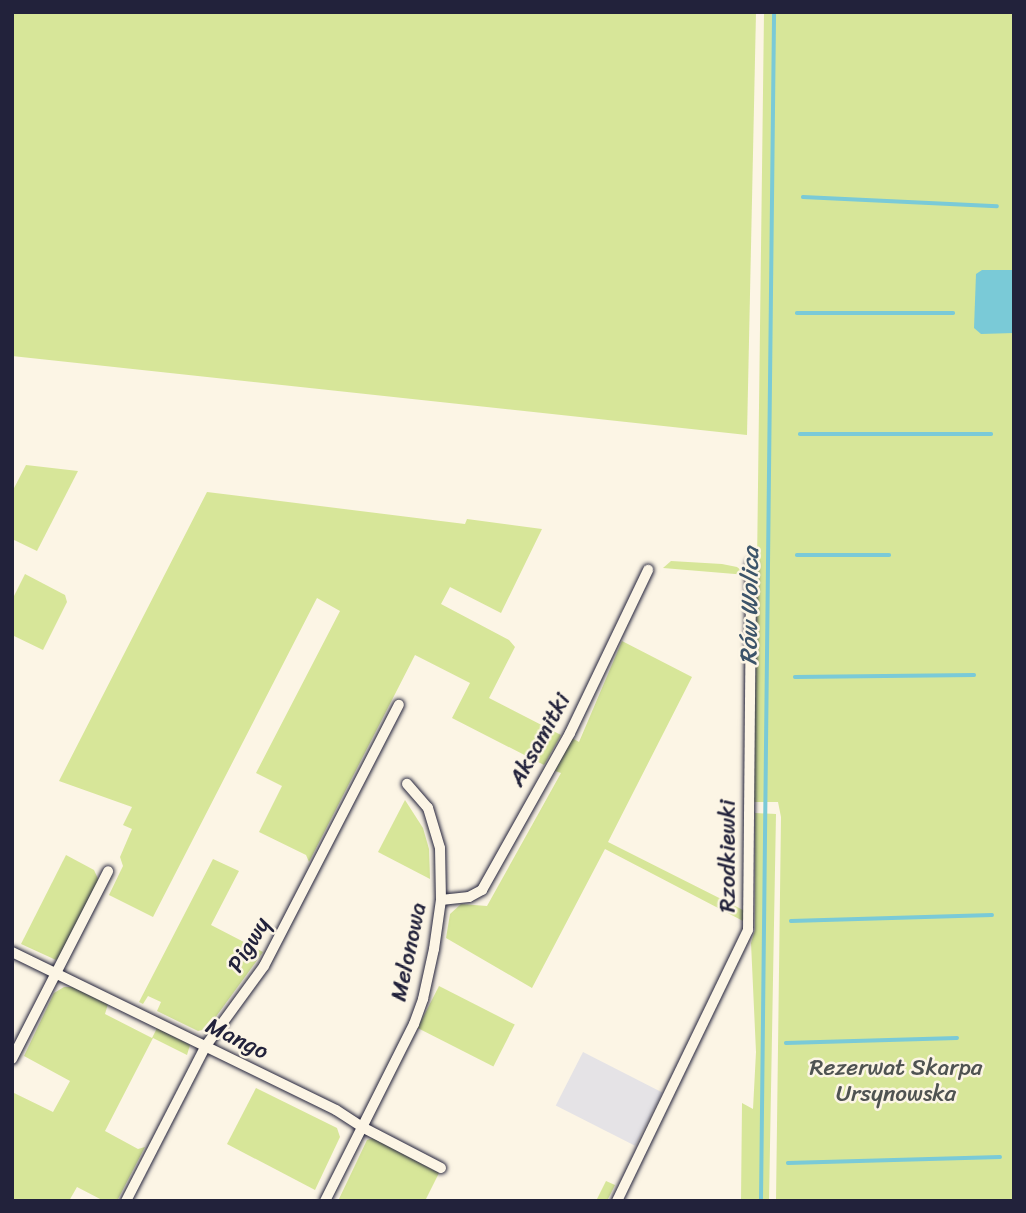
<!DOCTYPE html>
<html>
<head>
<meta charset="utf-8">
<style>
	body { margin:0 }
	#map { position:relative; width:1026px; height:1213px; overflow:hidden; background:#fcf5e5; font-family:Sriracha,sans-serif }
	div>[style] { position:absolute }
	.built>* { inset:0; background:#e5e3e6; transform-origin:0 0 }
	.green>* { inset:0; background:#d7e699; transform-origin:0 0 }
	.water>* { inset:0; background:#7acad7 }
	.stream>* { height:3.5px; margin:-1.75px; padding:0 1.75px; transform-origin:1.75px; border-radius:1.75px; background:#7acad7 }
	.roads { filter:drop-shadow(0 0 2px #22223b) drop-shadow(0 0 2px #22223b) }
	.street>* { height:10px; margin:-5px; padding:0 5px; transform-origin:5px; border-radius:5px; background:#fcf5e5 }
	span { translate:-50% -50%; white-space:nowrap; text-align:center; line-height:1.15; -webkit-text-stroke:5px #fcf5e5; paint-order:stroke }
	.street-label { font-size:23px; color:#22223b }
	.park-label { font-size:23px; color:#4f5352 }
	.water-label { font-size:24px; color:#3c546a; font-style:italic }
	.frame { position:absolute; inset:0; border:14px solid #22223b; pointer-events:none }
</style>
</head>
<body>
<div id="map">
	<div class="built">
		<i style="left:583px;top:1052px;width:89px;height:60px;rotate:27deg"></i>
	</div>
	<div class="green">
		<i style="clip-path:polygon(12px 12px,756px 12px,747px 435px,12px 356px)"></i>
		<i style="clip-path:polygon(764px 12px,1014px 12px,1014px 1201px,776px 1201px,781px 817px,778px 802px,754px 802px)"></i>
		<i style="clip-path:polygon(26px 465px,78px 471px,37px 551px,12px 539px,12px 492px)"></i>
		<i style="clip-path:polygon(207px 492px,465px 524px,467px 519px,542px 529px,501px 613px,450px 587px,441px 604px,509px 640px,515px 647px,489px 698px,561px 735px,544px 765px,452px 718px,470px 683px,415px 655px,309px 862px,306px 855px,259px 832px,282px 786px,256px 773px,340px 611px,317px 598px,153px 917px,109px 895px,123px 866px,120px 857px,132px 829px,123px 825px,132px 807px,59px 781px)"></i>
		<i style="clip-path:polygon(671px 561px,722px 564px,737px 567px,747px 575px,663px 568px)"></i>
		<i style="clip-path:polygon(25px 574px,65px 595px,67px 602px,43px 650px,12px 635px,12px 600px)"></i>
		<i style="clip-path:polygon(622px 641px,692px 677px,608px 842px,745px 911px,743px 921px,605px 849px,532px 988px,446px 938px,450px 914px,461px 904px,487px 906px,561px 773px,555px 771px,572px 738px,579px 742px)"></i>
		<i style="clip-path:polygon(405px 800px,423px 828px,429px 849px,430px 879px,378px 852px)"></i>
		<i style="clip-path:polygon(755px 813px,776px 814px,769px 1201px,741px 1201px,742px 1103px,753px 1109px,756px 1052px,751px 943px,755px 930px)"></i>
		<i style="clip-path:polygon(66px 855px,94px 870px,99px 881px,64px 953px,56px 960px,21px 944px)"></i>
		<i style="clip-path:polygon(213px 859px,239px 871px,211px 925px,263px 952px,207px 1029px,198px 1031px,157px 1011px,161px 1002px,148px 996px,143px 1004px,139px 1002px)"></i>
		<i style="left:439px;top:986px;width:85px;height:47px;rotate:27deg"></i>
		<i style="clip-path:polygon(64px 987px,73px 987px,108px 1004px,105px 1014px,152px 1038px,157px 1028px,190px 1045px,187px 1055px,153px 1038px,105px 1131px,138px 1149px,145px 1147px,117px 1201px,104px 1201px,77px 1187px,69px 1201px,12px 1201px,12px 1092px,53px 1112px,70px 1081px,24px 1056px,54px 993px)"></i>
		<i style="clip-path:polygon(256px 1088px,337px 1128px,340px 1137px,315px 1190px,227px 1144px)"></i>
		<i style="clip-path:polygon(373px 1138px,439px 1173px,425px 1201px,338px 1201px,367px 1140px)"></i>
		<i style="clip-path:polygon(606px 1181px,615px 1185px,607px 1201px,596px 1201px)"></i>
	</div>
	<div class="water">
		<i style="clip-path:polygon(982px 270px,1014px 270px,1014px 333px,981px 334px,974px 328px,976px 274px)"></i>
	</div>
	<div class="stream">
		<i style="left:803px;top:197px;width:194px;rotate:2.7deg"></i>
		<i style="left:797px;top:313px;width:156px"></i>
		<i style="left:800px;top:434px;width:191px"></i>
		<i style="left:797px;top:555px;width:92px"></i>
		<i style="left:795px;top:677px;width:179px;rotate:-0.6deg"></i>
		<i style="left:791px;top:921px;width:201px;rotate:-1.7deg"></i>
		<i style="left:786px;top:1043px;width:171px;rotate:-1.7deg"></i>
		<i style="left:788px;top:1163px;width:212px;rotate:-1.6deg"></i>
		<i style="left:761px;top:1201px;width:1189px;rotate:-89.37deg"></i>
	</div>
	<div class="roads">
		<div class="street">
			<i style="left:441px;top:900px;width:28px;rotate:-6deg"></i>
			<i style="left:469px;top:897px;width:15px;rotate:-28deg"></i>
			<i style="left:482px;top:890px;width:180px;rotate:-60.7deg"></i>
			<i style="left:570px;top:733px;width:181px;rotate:-64.4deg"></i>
			<i style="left:12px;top:952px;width:360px;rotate:26deg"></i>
			<i style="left:336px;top:1110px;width:31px;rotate:33deg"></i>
			<i style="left:362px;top:1127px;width:89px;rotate:27.4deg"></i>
			<i style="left:12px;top:1059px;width:211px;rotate:-62.9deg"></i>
			<i style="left:126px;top:1201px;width:173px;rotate:-62.8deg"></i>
			<i style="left:205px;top:1047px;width:100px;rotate:-53.9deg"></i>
			<i style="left:264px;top:966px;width:294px;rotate:-62.7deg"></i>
			<i style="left:325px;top:1201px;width:198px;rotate:-63.3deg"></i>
			<i style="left:414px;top:1024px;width:27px;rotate:-70deg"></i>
			<i style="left:423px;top:999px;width:51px;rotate:-77.6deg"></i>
			<i style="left:434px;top:949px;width:49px;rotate:-81.9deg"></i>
			<i style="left:441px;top:900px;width:52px;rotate:-91.1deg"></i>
			<i style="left:440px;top:848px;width:42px;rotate:-106.7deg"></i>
			<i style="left:428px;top:808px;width:32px;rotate:-131deg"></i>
			<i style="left:617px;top:1201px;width:301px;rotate:-64.2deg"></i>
			<i style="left:748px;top:930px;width:366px;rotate:-89.5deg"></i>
		</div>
	</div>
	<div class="street-label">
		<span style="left:540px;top:740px;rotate:-61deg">Aksamitki</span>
		<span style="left:728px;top:856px;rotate:-90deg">Rzodkiewki</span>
		<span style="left:249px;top:945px;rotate:-59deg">Pigwy</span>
		<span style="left:409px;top:952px;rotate:-78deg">Melonowa</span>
		<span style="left:237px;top:1039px;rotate:26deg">Mango</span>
	</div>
	<div class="park-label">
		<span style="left:896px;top:1081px">Rezerwat Skarpa<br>Ursynowska</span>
	</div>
	<div class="water-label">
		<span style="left:750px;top:606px;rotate:-89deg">Rów Wolica</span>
	</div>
	<div class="frame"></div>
</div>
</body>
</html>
